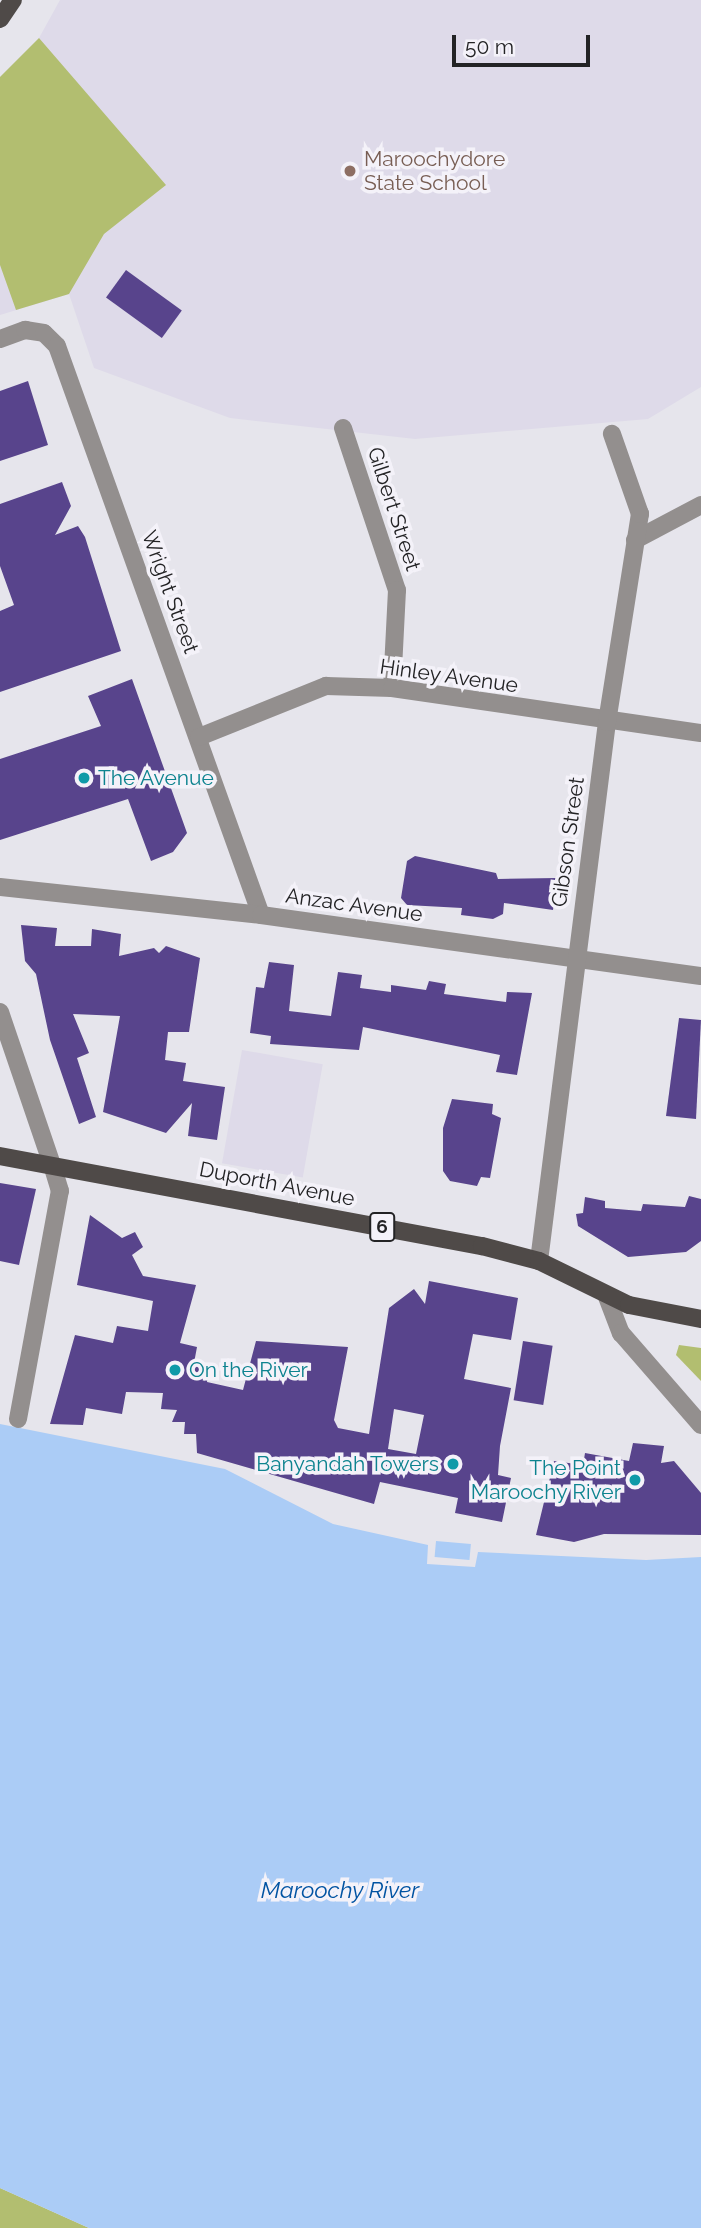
<!DOCTYPE html>
<html>
<head>
<meta charset="utf-8">
<style>
	body { margin:0 }
	#map { position:relative; width:701px; height:2228px; overflow:hidden; background:#e6e5ec; font-family:Raleway,sans-serif }
	div>[style] { position:absolute }
	.built>* { inset:0; background:#dedae9; transform-origin:0 0 }
	.green>* { inset:0; background:#b2be70 }
	.water>* { inset:0; background:#abccf6; transform-origin:0 0 }
	.building>* { inset:0; background:#58448c; transform-origin:0 0 }
	.minor>* { height:18px; margin:-9px; padding:0 9px; transform-origin:9px; border-radius:9px; background:#938f8e }
	.tertiary>* { height:18px; margin:-9px; padding:0 9px; transform-origin:9px; border-radius:9px; background:#938f8e }
	.primary>* { height:18px; margin:-9px; padding:0 9px; transform-origin:9px; border-radius:9px; background:#4f4a48 }
	.dots>* { width:19px; height:19px; translate:-50% -50%; box-sizing:border-box; border:4px solid #f4f2f9; border-radius:50% }
	span { translate:-50% -50%; white-space:nowrap; text-align:center; line-height:1.15; -webkit-text-stroke:7px #f4f2f9; paint-order:stroke }
	.shield-label span { padding:2px 5px; background:#f4f2f9; border:2px solid; border-radius:5px; -webkit-text-stroke-width:0 }
	.shield-label { font-size:19px; color:#232325; font-weight:700 }
	.education-label { font-size:21px; color:#785e54 }
	.left { translate:0 -50%; text-align:left }
	.street-label { font-size:21px; color:#232325 }
	.culture-label { font-size:21px; color:#0d838f }
	.right { translate:-100% -50%; text-align:right }
	.water-label { font-size:23px; color:#0153a2; font-style:italic }
	.scale { position:absolute; left:452px; top:35px; width:138px; height:32px; box-sizing:border-box; border:4px solid #232325; border-top:0; padding-left:9px; font-size:21px; line-height:24px; white-space:nowrap; color:#232325; -webkit-text-stroke:5px #f4f2f9; paint-order:stroke }
</style>
</head>
<body>
<div id="map">
	<div class="built">
		<i style="clip-path:polygon(60px 0,701px 0,701px 387px,648px 419px,415px 439px,230px 418px,94px 368px,69px 294px,0 315px,0 77px,39px 38px)"></i>
		<i style="left:242px;top:1050px;width:82px;height:115px;rotate:10deg"></i>
	</div>
	<div class="green">
		<i style="clip-path:polygon(39px 38px,166px 185px,104px 234px,69px 294px,16px 310px,0 265px,0 77px)"></i>
		<i style="clip-path:polygon(679px 1345px,701px 1348px,701px 1381px,676px 1355px)"></i>
		<i style="clip-path:polygon(0 2188px,89px 2228px,0 2228px)"></i>
	</div>
	<div class="water">
		<i style="clip-path:polygon(0 1424px,225px 1469px,333px 1524px,428px 1545px,427px 1564px,475px 1567px,478px 1552px,646px 1560px,701px 1557px,701px 2228px,89px 2228px,0 2188px)"></i>
		<i style="left:436px;top:1541px;width:35px;height:16px;rotate:5deg"></i>
	</div>
	<div class="building">
		<i style="left:126px;top:270px;width:69px;height:34px;rotate:36deg"></i>
		<i style="clip-path:polygon(28px 381px,48px 445px,0 461px,0 391px)"></i>
		<i style="clip-path:polygon(62px 482px,71px 506px,55px 535px,78px 526px,85px 537px,121px 651px,0 692px,0 611px,14px 605px,0 566px,0 504px)"></i>
		<i style="clip-path:polygon(132px 679px,187px 833px,173px 852px,151px 861px,128px 799px,0 840px,0 759px,101px 726px,88px 696px)"></i>
		<i style="clip-path:polygon(415px 856px,496px 873px,498px 879px,557px 878px,553px 910px,504px 903px,503px 914px,493px 919px,461px 915px,462px 908px,407px 905px,401px 898px,407px 861px)"></i>
		<i style="clip-path:polygon(21px 925px,57px 928px,55px 946px,91px 946px,92px 929px,121px 934px,119px 956px,154px 948px,159px 953px,166px 946px,200px 958px,189px 1032px,168px 1032px,165px 1060px,186px 1063px,183px 1081px,225px 1087px,217px 1140px,188px 1136px,192px 1103px,166px 1133px,103px 1112px,120px 1016px,73px 1014px,89px 1053px,77px 1058px,96px 1117px,79px 1124px,50px 1040px,36px 974px,25px 961px)"></i>
		<i style="clip-path:polygon(269px 962px,294px 965px,289px 1011px,331px 1016px,338px 972px,362px 975px,360px 988px,391px 992px,391px 985px,426px 990px,429px 981px,446px 984px,444px 994px,506px 1002px,507px 992px,532px 993px,517px 1075px,496px 1072px,500px 1055px,363px 1027px,359px 1050px,270px 1044px,271px 1036px,250px 1033px,256px 987px,264px 988px)"></i>
		<i style="clip-path:polygon(679px 1018px,701px 1020px,696px 1119px,666px 1116px)"></i>
		<i style="clip-path:polygon(452px 1099px,493px 1104px,492px 1114px,501px 1118px,490px 1178px,481px 1177px,477px 1186px,450px 1181px,443px 1171px,443px 1128px)"></i>
		<i style="clip-path:polygon(0 1183px,36px 1189px,19px 1265px,0 1261px)"></i>
		<i style="clip-path:polygon(689px 1196px,701px 1199px,701px 1241px,686px 1252px,628px 1257px,578px 1226px,576px 1214px,583px 1213px,585px 1197px,605px 1201px,605px 1208px,641px 1211px,643px 1204px,685px 1207px)"></i>
		<i style="clip-path:polygon(evenodd,90px 1215px,122px 1238px,135px 1232px,143px 1247px,132px 1255px,143px 1276px,196px 1285px,180px 1343px,197px 1347px,194px 1363px,209px 1366px,207px 1382px,243px 1390px,256px 1341px,348px 1347px,334px 1420px,338px 1428px,369px 1434px,389px 1308px,414px 1289px,425px 1304px,429px 1281px,518px 1298px,511px 1340px,473px 1334px,464px 1379px,511px 1388px,500px 1446px,498px 1475px,511px 1478px,502px 1522px,455px 1513px,458px 1498px,380px 1482px,374px 1504px,197px 1453px,196px 1434px,184px 1434px,185px 1422px,172px 1422px,177px 1410px,161px 1409px,163px 1393px,126px 1392px,122px 1414px,86px 1408px,83px 1425px,50px 1424px,75px 1335px,113px 1343px,117px 1326px,148px 1331px,153px 1301px,77px 1285px,90px 1215px,394px 1409px,424px 1415px,416px 1454px,388px 1449px,394px 1409px)"></i>
		<i style="left:523px;top:1341px;width:30px;height:60px;rotate:9deg"></i>
		<i style="clip-path:polygon(633px 1443px,664px 1446px,661px 1463px,674px 1461px,701px 1493px,701px 1535px,604px 1534px,574px 1542px,536px 1535px,554px 1461px,583px 1465px,585px 1453px,629px 1461px)"></i>
	</div>
	<div class="minor">
		<i style="left:0;top:339px;width:27px;rotate:-20deg"></i>
		<i style="left:25px;top:330px;width:19px;rotate:9deg"></i>
		<i style="left:44px;top:333px;width:18px;rotate:45deg"></i>
		<i style="left:57px;top:346px;width:604px;rotate:70.28deg"></i>
		<i style="left:343px;top:428px;width:171px;rotate:71.6deg"></i>
		<i style="left:397px;top:590px;width:98px;rotate:92.9deg"></i>
		<i style="left:635px;top:540px;width:75px;rotate:-27.9deg"></i>
		<i style="left:199px;top:737px;width:137px;rotate:-21.9deg"></i>
		<i style="left:326px;top:686px;width:66px;rotate:1.7deg"></i>
		<i style="left:392px;top:688px;width:312px;rotate:8.3deg"></i>
		<i style="left:0;top:887px;width:262px;rotate:6.1deg"></i>
		<i style="left:261px;top:915px;width:444px;rotate:7.9deg"></i>
		<i style="left:539px;top:1261px;width:543px;rotate:-82.81deg"></i>
		<i style="left:607px;top:722px;width:211px;rotate:-81deg"></i>
		<i style="left:640px;top:514px;width:85px;rotate:-109.3deg"></i>
		<i style="left:607px;top:1297px;width:39px;rotate:69deg"></i>
		<i style="left:621px;top:1333px;width:122px;rotate:49deg"></i>
		<i style="left:18px;top:1419px;width:232px;rotate:-79.6deg"></i>
		<i style="left:60px;top:1191px;width:27px;rotate:-107deg"></i>
	</div>
	<div class="tertiary">
		<i style="left:0;top:1012px;width:162px;rotate:71.2deg"></i>
	</div>
	<div class="primary">
		<i style="left:0;top:19px;width:23px;rotate:-56deg"></i>
		<i style="left:0;top:1156px;width:490px;rotate:10.6deg"></i>
		<i style="left:482px;top:1246px;width:59px;rotate:14.7deg"></i>
		<i style="left:539px;top:1261px;width:100px;rotate:26.1deg"></i>
		<i style="left:629px;top:1305px;width:73px;rotate:11deg"></i>
	</div>
	<div class="dots">
		<i style="left:350px;top:171px;background:#8d6e63"></i>
		<i style="left:84px;top:778px;background:#0f9aa8"></i>
		<i style="left:175px;top:1370px;background:#0f9aa8"></i>
		<i style="left:453px;top:1464px;background:#0f9aa8"></i>
		<i style="left:635px;top:1480px;background:#0f9aa8"></i>
	</div>
	<div class="shield-label">
		<span style="left:382px;top:1227px">6</span>
	</div>
	<div class="education-label">
		<span class="left" style="left:364px;top:171px">Maroochydore<br>State School</span>
	</div>
	<div class="street-label">
		<span style="left:394px;top:509px;rotate:72deg">Gilbert Street</span>
		<span style="left:170px;top:592px;rotate:70deg">Wright Street</span>
		<span style="left:449px;top:676px;rotate:8deg">Hinley Avenue</span>
		<span style="left:568px;top:842px;rotate:-82deg">Gibson Street</span>
		<span style="left:354px;top:905px;rotate:8deg">Anzac Avenue</span>
		<span style="left:277px;top:1184px;rotate:11deg">Duporth Avenue</span>
	</div>
	<div class="culture-label">
		<span class="left" style="left:98px;top:778px">The Avenue</span>
		<span class="left" style="left:189px;top:1370px">On the River</span>
		<span class="right" style="left:439px;top:1464px">Banyandah Towers</span>
		<span class="right" style="left:621px;top:1480px">The Point<br>Maroochy River</span>
	</div>
	<div class="water-label">
		<span style="left:340px;top:1890px">Maroochy River</span>
	</div>
	<div class="scale">50 m</div>
</div>
</body>
</html>
